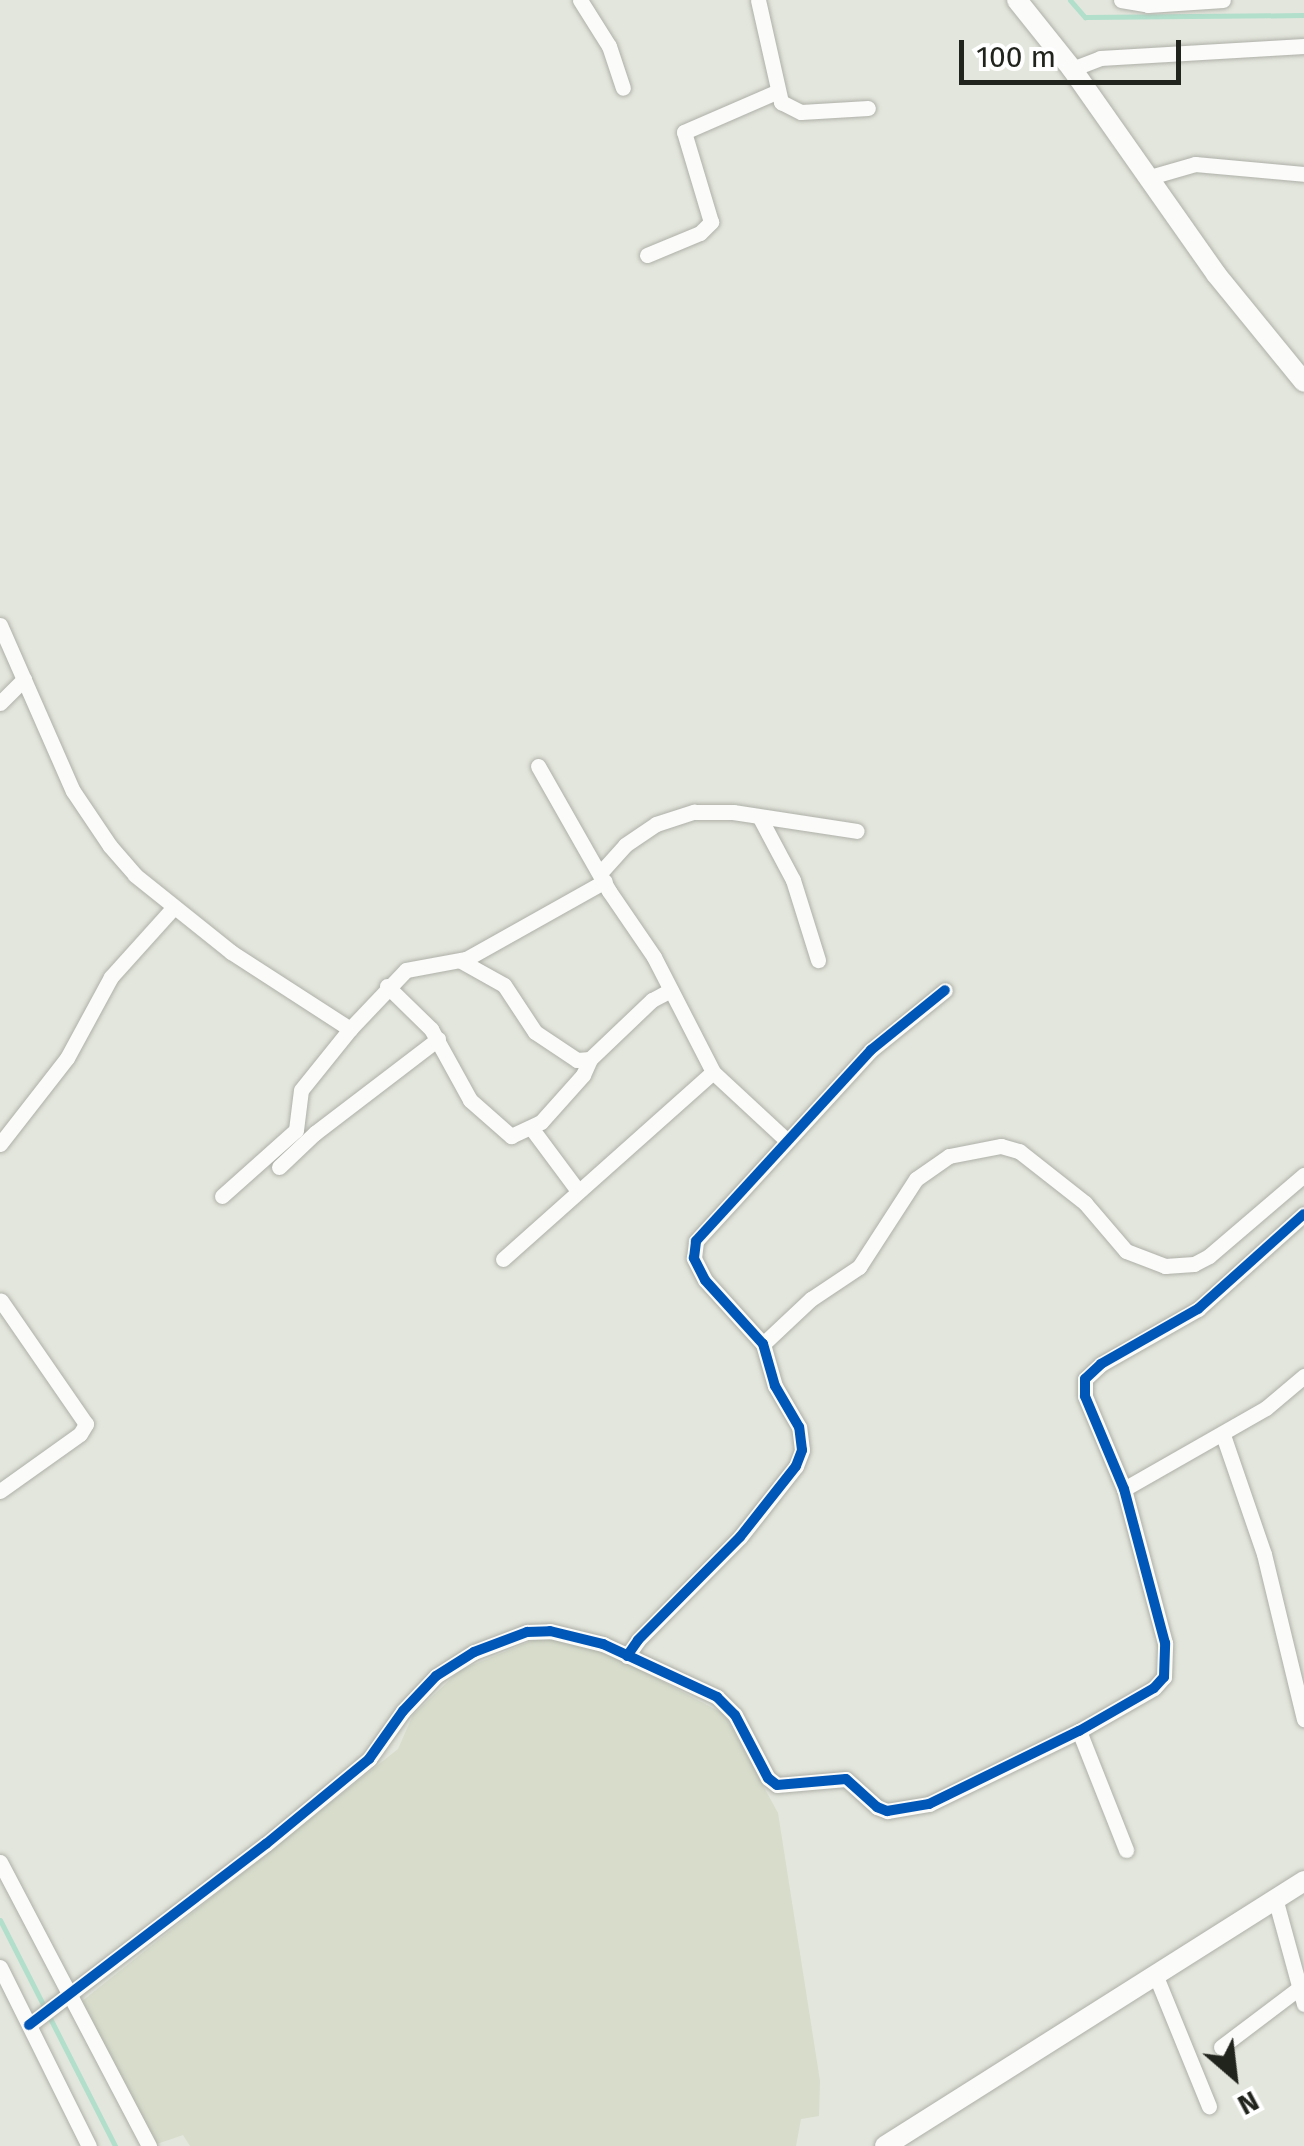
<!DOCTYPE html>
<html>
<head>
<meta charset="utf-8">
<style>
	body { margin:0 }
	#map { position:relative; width:1304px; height:2146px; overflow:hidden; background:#e3e6dc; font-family:"Fira Sans",sans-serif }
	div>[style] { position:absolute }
	.built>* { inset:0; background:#d7dccb }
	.stream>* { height:5px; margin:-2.5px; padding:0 2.5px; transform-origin:2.5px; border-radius:2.5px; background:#b1dfcc }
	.roads { filter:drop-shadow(0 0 2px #aeb0a8) drop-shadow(0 0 2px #aeb0a8) }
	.street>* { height:15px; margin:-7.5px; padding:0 7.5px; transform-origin:7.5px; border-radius:7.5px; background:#fbfbfa }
	.secondary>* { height:20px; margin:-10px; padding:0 10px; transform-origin:10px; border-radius:10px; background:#fbfbfa }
	.cycleway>* { height:10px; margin:-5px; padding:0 5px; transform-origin:5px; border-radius:5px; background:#0057b8 }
	span { translate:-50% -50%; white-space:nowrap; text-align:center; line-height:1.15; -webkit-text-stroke:9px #fff; paint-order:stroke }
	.north { position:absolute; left:1184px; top:2026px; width:100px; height:100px; -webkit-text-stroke:8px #fff; paint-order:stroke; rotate:152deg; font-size:28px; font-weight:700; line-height:40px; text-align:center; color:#21231d }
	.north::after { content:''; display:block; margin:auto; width:35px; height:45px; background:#21231d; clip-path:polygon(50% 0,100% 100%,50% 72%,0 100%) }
	.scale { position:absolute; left:959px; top:40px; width:222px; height:45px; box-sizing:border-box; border:5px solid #21231d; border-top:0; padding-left:12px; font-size:30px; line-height:35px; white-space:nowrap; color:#21231d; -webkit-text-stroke:8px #fff; paint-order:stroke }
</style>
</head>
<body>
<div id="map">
	<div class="built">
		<i style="clip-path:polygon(541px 1637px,603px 1650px,724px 1714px,778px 1813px,820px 2081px,819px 2116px,801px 2119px,796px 2146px,190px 2146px,183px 2135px,151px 2146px,81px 2002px,398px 1749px,413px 1715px,460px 1670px)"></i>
	</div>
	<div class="stream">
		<i style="left:1070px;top:0;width:23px;rotate:49deg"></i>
		<i style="left:1085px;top:17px;width:219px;rotate:-0.5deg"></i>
		<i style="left:0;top:1920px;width:254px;rotate:63deg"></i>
	</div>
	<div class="roads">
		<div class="street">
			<i style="left:580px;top:0;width:54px;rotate:57.8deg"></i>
			<i style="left:609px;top:46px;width:44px;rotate:71.6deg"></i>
			<i style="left:758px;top:0;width:105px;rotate:77.3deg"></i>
			<i style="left:781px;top:102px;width:22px;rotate:27deg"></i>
			<i style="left:801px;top:112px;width:67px;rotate:-3.4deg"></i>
			<i style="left:1121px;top:0;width:27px;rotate:10deg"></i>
			<i style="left:1148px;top:5px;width:75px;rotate:-3.8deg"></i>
			<i style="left:1072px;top:69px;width:30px;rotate:-21deg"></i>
			<i style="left:1100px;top:58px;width:204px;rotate:-3.4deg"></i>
			<i style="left:1150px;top:177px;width:47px;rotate:-16.1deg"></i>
			<i style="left:1195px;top:164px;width:109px;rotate:5.2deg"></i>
			<i style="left:647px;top:255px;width:57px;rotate:-22.5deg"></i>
			<i style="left:700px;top:233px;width:16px;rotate:-45deg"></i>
			<i style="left:711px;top:222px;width:94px;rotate:-106.7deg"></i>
			<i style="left:684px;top:132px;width:100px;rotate:-23.5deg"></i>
			<i style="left:0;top:625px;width:181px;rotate:66.3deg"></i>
			<i style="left:73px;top:791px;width:66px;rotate:56.1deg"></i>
			<i style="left:110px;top:846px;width:38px;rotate:49deg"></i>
			<i style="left:135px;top:875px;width:123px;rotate:38.7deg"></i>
			<i style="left:231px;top:952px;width:142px;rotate:32.9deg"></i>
			<i style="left:350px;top:1029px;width:81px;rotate:-46.5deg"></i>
			<i style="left:406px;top:970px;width:61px;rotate:-10.4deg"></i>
			<i style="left:466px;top:959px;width:159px;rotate:-29.3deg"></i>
			<i style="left:0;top:703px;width:34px;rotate:-45deg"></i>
			<i style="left:538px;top:766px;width:144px;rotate:60.4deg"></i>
			<i style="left:609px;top:891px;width:80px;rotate:55.7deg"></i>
			<i style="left:654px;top:957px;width:129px;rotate:62.8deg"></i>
			<i style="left:713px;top:1072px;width:98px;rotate:42.9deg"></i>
			<i style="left:760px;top:818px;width:70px;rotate:62deg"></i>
			<i style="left:793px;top:880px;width:84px;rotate:72.6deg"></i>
			<i style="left:601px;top:872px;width:36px;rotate:-48deg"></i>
			<i style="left:625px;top:845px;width:37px;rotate:-34deg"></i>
			<i style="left:656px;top:824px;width:40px;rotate:-18deg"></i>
			<i style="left:694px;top:812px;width:39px"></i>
			<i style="left:733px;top:812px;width:125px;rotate:8.7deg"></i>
			<i style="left:461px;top:961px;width:49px;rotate:29.2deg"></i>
			<i style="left:504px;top:985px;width:56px;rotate:56.6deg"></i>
			<i style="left:535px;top:1032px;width:50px;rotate:33.7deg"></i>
			<i style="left:577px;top:1060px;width:13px;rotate:-4deg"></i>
			<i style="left:590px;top:1059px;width:86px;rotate:-43.6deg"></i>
			<i style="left:652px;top:1000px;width:21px;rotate:-28deg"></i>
			<i style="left:387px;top:986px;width:62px;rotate:44.3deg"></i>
			<i style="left:431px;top:1029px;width:81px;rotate:61.2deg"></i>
			<i style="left:470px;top:1100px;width:55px;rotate:41.3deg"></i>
			<i style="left:511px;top:1136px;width:33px;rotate:-25deg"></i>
			<i style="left:541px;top:1122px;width:63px;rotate:-48.2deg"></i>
			<i style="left:583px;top:1075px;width:17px;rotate:-66deg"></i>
			<i style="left:532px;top:1129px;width:77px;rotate:53.4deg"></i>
			<i style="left:0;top:1144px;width:109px;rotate:-52.1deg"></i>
			<i style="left:67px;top:1058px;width:92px;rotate:-61.5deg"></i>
			<i style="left:111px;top:977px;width:94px;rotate:-48deg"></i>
			<i style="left:279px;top:1167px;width:50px;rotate:-43.4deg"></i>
			<i style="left:315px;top:1133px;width:155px;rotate:-37.4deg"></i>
			<i style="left:222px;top:1196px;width:99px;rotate:-41.7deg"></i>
			<i style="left:296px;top:1130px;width:40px;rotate:-82.9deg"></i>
			<i style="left:301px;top:1090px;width:78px;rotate:-51.2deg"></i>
			<i style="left:503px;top:1259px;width:281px;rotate:-41.7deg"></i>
			<i style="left:763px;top:1344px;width:66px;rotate:-43.2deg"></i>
			<i style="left:811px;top:1299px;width:58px;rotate:-33.7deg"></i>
			<i style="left:859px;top:1267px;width:105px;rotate:-57.1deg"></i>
			<i style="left:916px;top:1179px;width:40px;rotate:-34.9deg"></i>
			<i style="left:949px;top:1156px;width:53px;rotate:-10.9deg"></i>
			<i style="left:1001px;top:1146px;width:19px;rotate:16deg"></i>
			<i style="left:1019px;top:1151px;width:84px;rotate:38.2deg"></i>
			<i style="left:1085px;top:1203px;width:63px;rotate:49.5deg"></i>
			<i style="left:1126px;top:1251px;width:42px;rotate:21deg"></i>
			<i style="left:1165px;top:1266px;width:29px;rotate:-4deg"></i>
			<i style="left:1194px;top:1264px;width:17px;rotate:-28deg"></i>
			<i style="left:1209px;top:1256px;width:125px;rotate:-40.5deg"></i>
			<i style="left:1223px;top:1435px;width:126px;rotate:71deg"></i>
			<i style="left:1264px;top:1554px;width:170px;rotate:76.4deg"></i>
			<i style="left:1124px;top:1489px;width:163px;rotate:-29.7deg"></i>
			<i style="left:1266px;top:1408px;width:50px;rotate:-40.1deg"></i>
			<i style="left:0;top:1491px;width:98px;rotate:-35.5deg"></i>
			<i style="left:80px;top:1434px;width:12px;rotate:-59deg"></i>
			<i style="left:86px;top:1424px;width:150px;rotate:-124.6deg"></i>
			<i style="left:627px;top:1656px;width:19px;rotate:-55deg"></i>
			<i style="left:638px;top:1640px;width:145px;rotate:-45.3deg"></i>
			<i style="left:740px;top:1537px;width:90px;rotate:-51.7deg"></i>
			<i style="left:796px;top:1466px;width:17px;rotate:-69deg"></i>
			<i style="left:802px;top:1450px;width:23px;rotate:-97deg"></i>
			<i style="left:799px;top:1427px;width:48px;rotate:-120.3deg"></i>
			<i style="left:775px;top:1386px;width:44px;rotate:-105.9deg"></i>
			<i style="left:763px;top:1344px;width:86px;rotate:-132.2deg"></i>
			<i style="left:705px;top:1280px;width:25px;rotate:-117deg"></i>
			<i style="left:694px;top:1258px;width:17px;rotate:-83deg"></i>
			<i style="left:696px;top:1241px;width:259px;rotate:-47.5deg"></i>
			<i style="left:871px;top:1050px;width:95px;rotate:-39deg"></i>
			<i style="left:1079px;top:1731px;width:128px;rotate:68.4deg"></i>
			<i style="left:0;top:1862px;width:321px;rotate:62.3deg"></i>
			<i style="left:1275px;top:1898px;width:110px;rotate:74.7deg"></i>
			<i style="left:0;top:1967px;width:200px;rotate:63.6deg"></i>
			<i style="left:1155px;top:1974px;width:143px;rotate:67.8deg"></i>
			<i style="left:29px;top:2025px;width:298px;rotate:-37.4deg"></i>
			<i style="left:266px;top:1844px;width:134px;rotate:-39.5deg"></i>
			<i style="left:369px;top:1759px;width:59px;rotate:-54.7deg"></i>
			<i style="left:403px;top:1711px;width:48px;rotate:-46.7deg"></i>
			<i style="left:436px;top:1676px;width:45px;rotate:-32.3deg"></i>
			<i style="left:474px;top:1652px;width:57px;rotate:-20.7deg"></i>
			<i style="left:527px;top:1632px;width:23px;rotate:-2deg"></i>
			<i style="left:550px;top:1631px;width:55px;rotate:13.8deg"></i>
			<i style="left:603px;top:1644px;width:126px;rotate:24.9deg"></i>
			<i style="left:717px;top:1697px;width:25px;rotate:45deg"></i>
			<i style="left:735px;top:1715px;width:71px;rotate:62.4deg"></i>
			<i style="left:768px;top:1778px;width:11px;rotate:38deg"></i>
			<i style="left:777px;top:1785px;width:69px;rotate:-5deg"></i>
			<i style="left:846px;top:1779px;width:42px;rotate:42.1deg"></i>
			<i style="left:877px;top:1807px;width:11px;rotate:22deg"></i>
			<i style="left:887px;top:1811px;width:43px;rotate:-9.5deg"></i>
			<i style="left:929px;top:1804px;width:167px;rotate:-26deg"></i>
			<i style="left:1079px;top:1731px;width:86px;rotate:-29.8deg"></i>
			<i style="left:1154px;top:1688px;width:15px;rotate:-48deg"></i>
			<i style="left:1164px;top:1677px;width:34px;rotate:-88deg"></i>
			<i style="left:1165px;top:1643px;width:159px;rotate:-104.9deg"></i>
			<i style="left:1124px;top:1489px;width:101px;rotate:-112.8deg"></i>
			<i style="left:1085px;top:1396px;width:17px;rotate:-90deg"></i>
			<i style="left:1085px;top:1379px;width:22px;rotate:-43deg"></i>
			<i style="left:1101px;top:1364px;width:112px;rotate:-29.6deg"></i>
			<i style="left:1198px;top:1309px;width:142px;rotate:-41.9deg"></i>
			<i style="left:1221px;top:2047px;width:98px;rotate:-37.1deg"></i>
		</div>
		<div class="secondary">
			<i style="left:1017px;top:0;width:88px;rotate:51.4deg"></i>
			<i style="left:1072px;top:69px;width:251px;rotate:54.9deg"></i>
			<i style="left:1216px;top:274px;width:139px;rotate:50.8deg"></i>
			<i style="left:885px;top:2146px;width:496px;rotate:-32.3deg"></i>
		</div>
	</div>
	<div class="cycleway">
		<i style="left:627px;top:1656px;width:19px;rotate:-55deg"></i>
		<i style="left:638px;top:1640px;width:145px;rotate:-45.3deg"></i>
		<i style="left:740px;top:1537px;width:90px;rotate:-51.7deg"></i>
		<i style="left:796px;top:1466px;width:17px;rotate:-69deg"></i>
		<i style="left:802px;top:1450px;width:23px;rotate:-97deg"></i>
		<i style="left:799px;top:1427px;width:48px;rotate:-120.3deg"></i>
		<i style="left:775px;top:1386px;width:44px;rotate:-105.9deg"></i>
		<i style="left:763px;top:1344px;width:86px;rotate:-132.2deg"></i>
		<i style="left:705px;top:1280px;width:25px;rotate:-117deg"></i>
		<i style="left:694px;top:1258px;width:17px;rotate:-83deg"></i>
		<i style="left:696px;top:1241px;width:259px;rotate:-47.5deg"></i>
		<i style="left:871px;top:1050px;width:95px;rotate:-39deg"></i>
		<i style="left:29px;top:2025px;width:298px;rotate:-37.4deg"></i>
		<i style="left:266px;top:1844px;width:134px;rotate:-39.5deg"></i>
		<i style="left:369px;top:1759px;width:59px;rotate:-54.7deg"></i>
		<i style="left:403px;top:1711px;width:48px;rotate:-46.7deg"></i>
		<i style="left:436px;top:1676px;width:45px;rotate:-32.3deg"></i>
		<i style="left:474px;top:1652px;width:57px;rotate:-20.7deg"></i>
		<i style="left:527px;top:1632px;width:23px;rotate:-2deg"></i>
		<i style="left:550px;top:1631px;width:55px;rotate:13.8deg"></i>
		<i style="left:603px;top:1644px;width:126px;rotate:24.9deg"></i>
		<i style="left:717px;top:1697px;width:25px;rotate:45deg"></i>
		<i style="left:735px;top:1715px;width:71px;rotate:62.4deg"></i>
		<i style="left:768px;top:1778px;width:11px;rotate:38deg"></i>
		<i style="left:777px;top:1785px;width:69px;rotate:-5deg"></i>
		<i style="left:846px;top:1779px;width:42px;rotate:42.1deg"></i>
		<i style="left:877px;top:1807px;width:11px;rotate:22deg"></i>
		<i style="left:887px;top:1811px;width:43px;rotate:-9.5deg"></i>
		<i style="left:929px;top:1804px;width:167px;rotate:-26deg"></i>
		<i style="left:1079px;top:1731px;width:86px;rotate:-29.8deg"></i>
		<i style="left:1154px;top:1688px;width:15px;rotate:-48deg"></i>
		<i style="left:1164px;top:1677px;width:34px;rotate:-88deg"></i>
		<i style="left:1165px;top:1643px;width:159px;rotate:-104.9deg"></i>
		<i style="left:1124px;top:1489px;width:101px;rotate:-112.8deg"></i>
		<i style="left:1085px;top:1396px;width:17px;rotate:-90deg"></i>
		<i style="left:1085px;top:1379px;width:22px;rotate:-43deg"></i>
		<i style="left:1101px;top:1364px;width:112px;rotate:-29.6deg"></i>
		<i style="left:1198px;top:1309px;width:142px;rotate:-41.9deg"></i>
	</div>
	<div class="north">N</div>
	<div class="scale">100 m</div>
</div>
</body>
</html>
